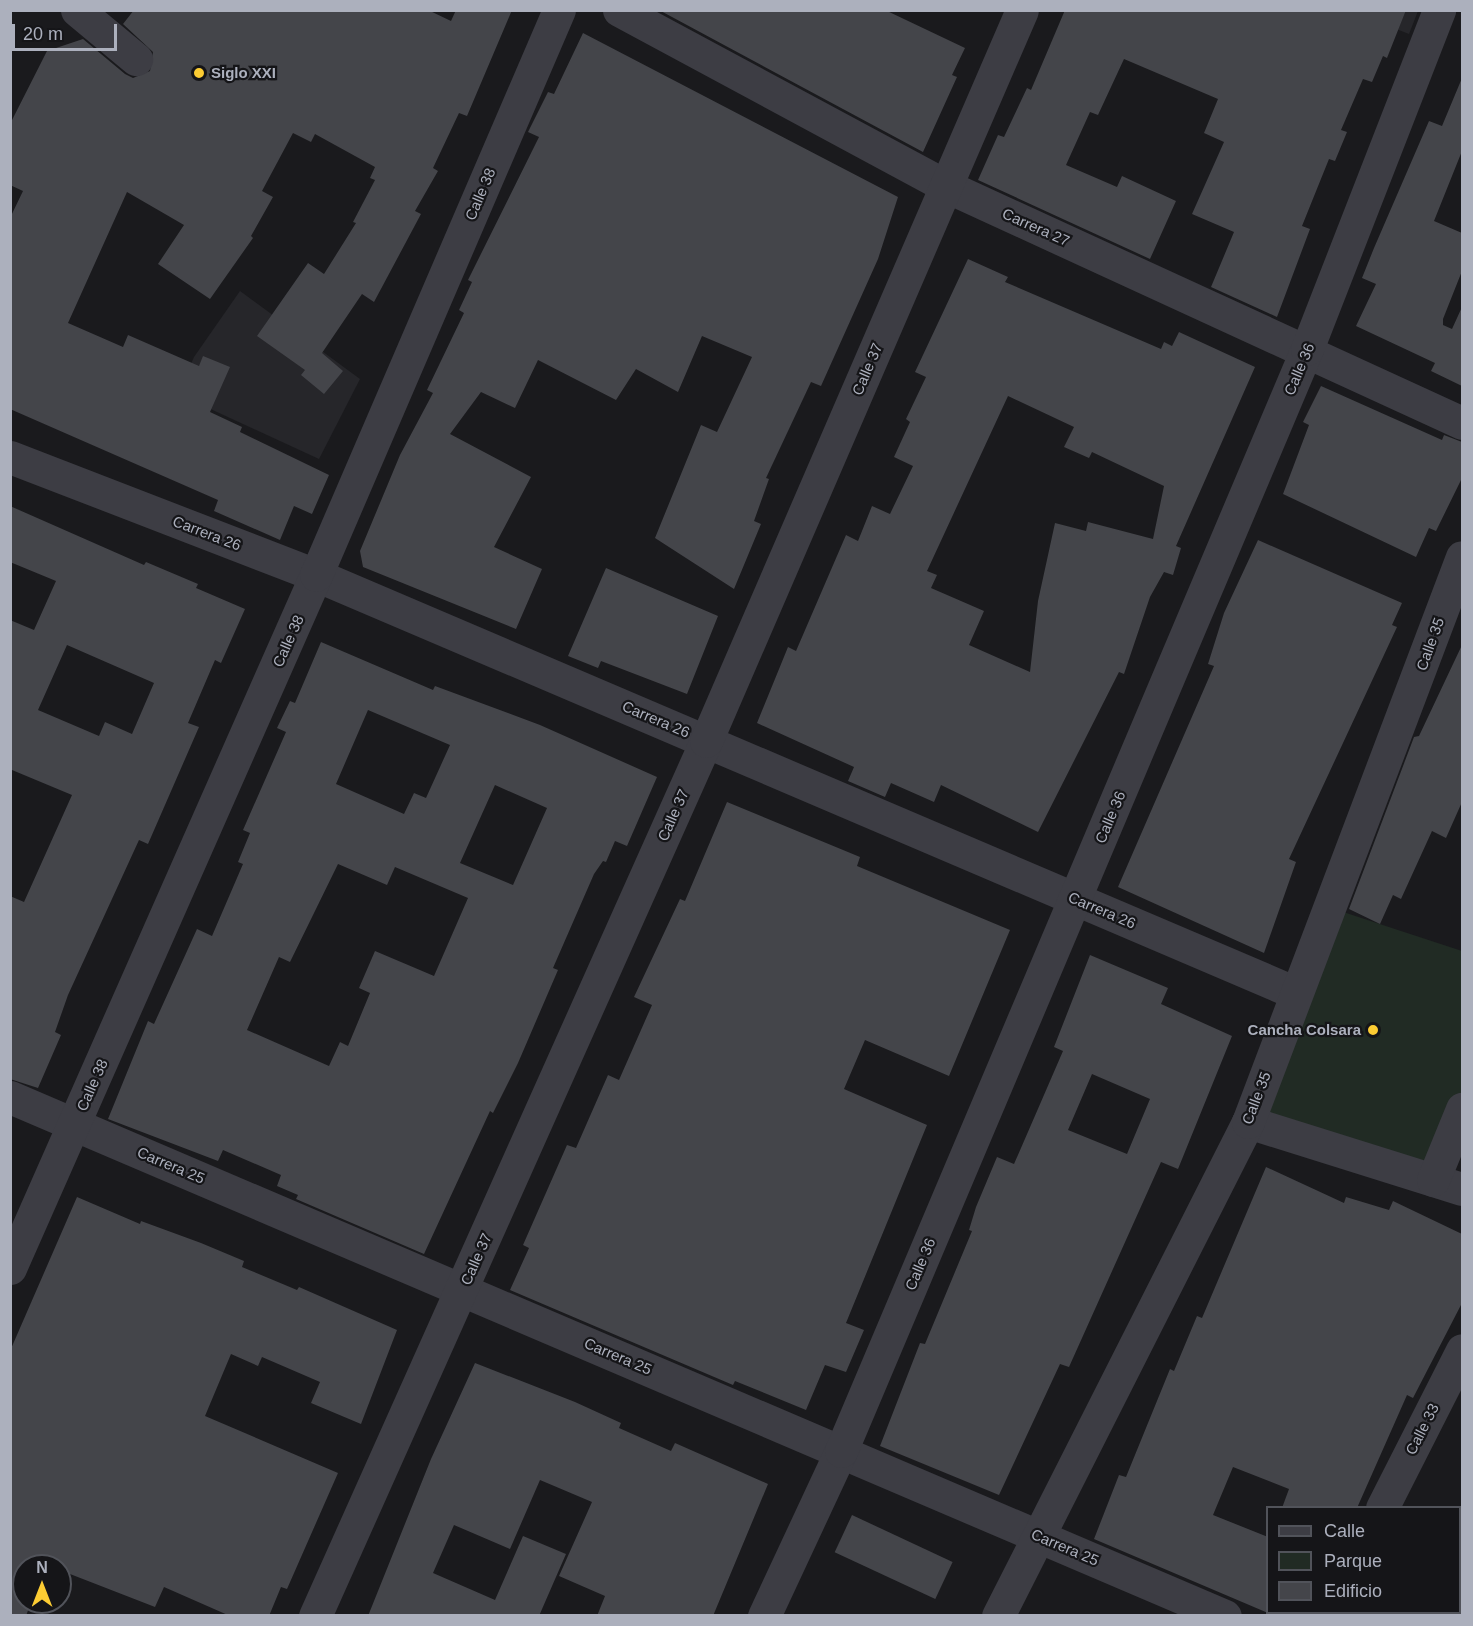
<!DOCTYPE html>
<html>
<head>
<meta charset="utf-8">
<style>
	body { margin:0 }
	#map { position:relative; width:1473px; height:1626px; overflow:hidden; background:#1a1a1d; font-family:Helvetica,sans-serif }
	div>[style] { position:absolute }
	.built>* { inset:0; background:#26262a }
	.green>* { inset:0; background:#212b24 }
	.building>* { inset:0; background:#44454a; transform-origin:0 0 }
	.minor>* { height:33px; margin:-16.5px; padding:0 16.5px; transform-origin:16.5px; border-radius:16.5px; background:#3d3d44 }
	.dots>* { width:16px; height:16px; translate:-50% -50%; box-sizing:border-box; border:3px solid #151518; border-radius:50% }
	span { translate:-50% -50%; white-space:nowrap; text-align:center; line-height:1.15; -webkit-text-stroke:4.5px #151518; paint-order:stroke }
	.poi-label { font-size:15px; color:#acb0bd; font-weight:700 }
	.left { translate:0 -50%; text-align:left }
	.right { translate:-100% -50%; text-align:right }
	.street-label { font-size:15px; color:#acb0bd }
	.frame { position:absolute; inset:0; border:12px solid #acb0bd; pointer-events:none }
	.legend { position:absolute; left:1266px; top:1506px; width:195px; height:108px; box-sizing:border-box; background:#151518; border:2px solid #51535a; margin:0; padding:8px 10px; list-style:none; font-size:18px; color:#acb0bd }
	.legend li { display:flex; align-items:center; gap:12px; height:30px }
	.legend b { width:30px; border:2px solid #51535a }
	.north { position:absolute; left:12px; top:1554px; width:60px; height:60px; box-sizing:border-box; background:#151518; border:2px solid #51535a; border-radius:50%; rotate:0deg; font-size:16px; font-weight:700; line-height:24px; text-align:center; color:#acb0bd }
	.north::after { content:''; display:block; margin:auto; width:21px; height:27px; background:#fccc33; clip-path:polygon(50% 0,100% 100%,50% 72%,0 100%) }
	.scale { position:absolute; left:12px; top:24px; width:105px; height:27px; box-sizing:border-box; border:3px solid #acb0bd; border-top:0; padding-left:8px; font-size:18px; line-height:21px; white-space:nowrap; color:#acb0bd; -webkit-text-stroke:4px #151518; paint-order:stroke }
</style>
</head>
<body>
<div id="map">
	<div class="built">
		<i style="clip-path:polygon(1350px 11px,1418px 11px,1409px 34px)"></i>
		<i style="clip-path:polygon(240px 291px,360px 379px,319px 459px,178px 394px,194px 357px)"></i>
	</div>
	<div class="green">
		<i style="clip-path:polygon(1331px 908px,1462px 951px,1462px 1109px,1433px 1180px,1248px 1122px)"></i>
	</div>
	<div class="building">
		<i style="clip-path:polygon(134px 10px,428px 10px,451px 21px,456px 10px,512px 10px,467px 116px,459px 113px,433px 168px,438px 171px,415px 211px,421px 214px,374px 302px,362px 294px,322px 353px,343px 371px,324px 394px,301px 375px,305px 370px,257px 336px,308px 263px,324px 274px,356px 223px,353px 222px,375px 180px,370px 178px,375px 167px,315px 134px,311px 142px,293px 133px,262px 191px,273px 197px,251px 236px,253px 238px,210px 299px,158px 264px,184px 225px,127px 192px,68px 323px,123px 347px,128px 335px,199px 366px,203px 356px,230px 367px,210px 412px,242px 427px,240px 432px,329px 475px,312px 514px,294px 506px,280px 540px,214px 511px,218px 500px,10px 409px,10px 218px,23px 191px,10px 185px,10px 124px,47px 51px,83px 39px,125px 74px,133px 78px,150px 71px,153px 52px,123px 24px)"></i>
		<i style="clip-path:polygon(659px 10px,885px 10px,965px 48px,952px 75px,957px 77px,923px 152px)"></i>
		<i style="clip-path:polygon(1065px 10px,1406px 10px,1387px 58px,1383px 56px,1372px 82px,1363px 79px,1341px 130px,1347px 132px,1335px 161px,1329px 159px,1302px 226px,1310px 229px,1277px 317px,1211px 287px,1234px 232px,1192px 214px,1224px 142px,1204px 133px,1218px 99px,1124px 59px,1098px 115px,1090px 112px,1066px 165px,1117px 187px,1122px 176px,1176px 201px,1150px 259px,978px 180px,998px 135px,1004px 137px,1027px 88px,1031px 90px)"></i>
		<i style="clip-path:polygon(583px 33px,898px 197px,878px 259px,821px 386px,811px 382px,766px 478px,769px 479px,754px 521px,761px 524px,734px 589px,655px 538px,701px 425px,717px 432px,752px 357px,702px 336px,678px 392px,636px 369px,616px 400px,538px 360px,515px 408px,481px 392px,450px 434px,531px 477px,494px 547px,542px 569px,516px 629px,363px 567px,360px 551px,400px 455px,433px 393px,427px 390px,464px 313px,459px 310px,472px 282px,468px 280px,539px 137px,528px 132px,548px 92px,554px 94px)"></i>
		<i style="clip-path:polygon(1462px 78px,1462px 151px,1434px 221px,1462px 233px,1462px 271px,1443px 319px,1443px 325px,1452px 329px,1462px 307px,1462px 386px,1431px 371px,1435px 363px,1356px 326px,1376px 284px,1362px 278px,1374px 248px,1429px 121px,1442px 126px)"></i>
		<i style="clip-path:polygon(evenodd,968px 259px,1008px 277px,1005px 282px,1161px 349px,1164px 342px,1172px 346px,1179px 332px,1255px 367px,1176px 546px,1181px 548px,1173px 575px,1164px 572px,1150px 597px,1124px 674px,1119px 672px,1038px 832px,941px 785px,934px 802px,891px 783px,885px 797px,848px 781px,854px 767px,757px 723px,788px 647px,796px 651px,846px 535px,858px 541px,872px 506px,890px 514px,913px 466px,894px 457px,910px 422px,906px 419px,926px 377px,915px 372px,968px 259px,1008px 396px,1074px 427px,1064px 447px,1089px 458px,1092px 452px,1164px 486px,1153px 539px,1088px 522px,1086px 531px,1055px 523px,1038px 601px,1030px 672px,969px 645px,984px 611px,931px 588px,937px 575px,927px 571px,1008px 396px)"></i>
		<i style="clip-path:polygon(1321px 386px,1442px 440px,1444px 435px,1462px 442px,1462px 478px,1436px 531px,1429px 528px,1416px 557px,1283px 494px,1309px 425px,1303px 422px)"></i>
		<i style="clip-path:polygon(evenodd,10px 506px,144px 565px,146px 562px,198px 584px,196px 588px,245px 609px,221px 663px,215px 660px,188px 723px,199px 727px,148px 844px,139px 840px,68px 995px,55px 1032px,61px 1035px,38px 1088px,10px 1079px,10px 896px,24px 902px,72px 795px,12px 770px,10px 774px,10px 620px,34px 630px,56px 581px,10px 562px,10px 506px,67px 645px,154px 683px,132px 734px,105px 722px,99px 736px,38px 710px,67px 645px)"></i>
		<i style="clip-path:polygon(1258px 540px,1402px 603px,1392px 625px,1397px 627px,1289px 859px,1296px 862px,1264px 953px,1118px 887px,1214px 666px,1208px 664px,1224px 613px)"></i>
		<i style="clip-path:polygon(606px 568px,718px 616px,687px 694px,601px 661px,598px 668px,568px 656px)"></i>
		<i style="clip-path:polygon(evenodd,321px 642px,433px 690px,435px 686px,540px 725px,657px 777px,627px 846px,615px 841px,606px 862px,603px 861px,594px 874px,553px 968px,558px 970px,518px 1063px,493px 1113px,490px 1111px,424px 1254px,296px 1199px,298px 1195px,277px 1186px,281px 1175px,223px 1150px,218px 1161px,108px 1119px,148px 1021px,154px 1024px,197px 929px,212px 936px,243px 864px,238px 862px,250px 833px,243px 830px,286px 732px,277px 728px,290px 701px,295px 703px,321px 642px,368px 710px,450px 745px,426px 798px,414px 793px,404px 814px,336px 784px,368px 710px,321px 642px,495px 785px,547px 808px,513px 885px,460px 863px,495px 785px,321px 642px,338px 864px,387px 885px,395px 867px,468px 898px,434px 976px,375px 951px,359px 988px,370px 993px,348px 1046px,340px 1042px,329px 1066px,247px 1030px,279px 957px,290px 962px,338px 864px)"></i>
		<i style="clip-path:polygon(1462px 645px,1462px 802px,1446px 838px,1432px 831px,1401px 899px,1393px 895px,1380px 924px,1349px 909px,1414px 737px,1419px 736px)"></i>
		<i style="clip-path:polygon(727px 802px,860px 857px,857px 866px,1010px 930px,949px 1076px,865px 1040px,844px 1089px,927px 1125px,846px 1323px,864px 1330px,846px 1372px,825px 1365px,806px 1410px,735px 1381px,733px 1385px,510px 1290px,529px 1248px,523px 1245px,567px 1145px,576px 1148px,608px 1075px,619px 1080px,652px 1005px,634px 997px,680px 899px,685px 901px)"></i>
		<i style="clip-path:polygon(evenodd,1090px 955px,1168px 988px,1161px 1004px,1232px 1036px,1178px 1169px,1161px 1162px,1069px 1367px,1060px 1364px,999px 1495px,880px 1446px,920px 1343px,925px 1344px,972px 1231px,969px 1230px,976px 1207px,997px 1157px,1014px 1164px,1034px 1118px,1063px 1051px,1054px 1047px,1090px 955px,1092px 1074px,1150px 1099px,1127px 1154px,1068px 1130px,1092px 1074px)"></i>
		<i style="clip-path:polygon(1266px 1167px,1344px 1203px,1346px 1197px,1389px 1210px,1393px 1201px,1462px 1234px,1462px 1303px,1413px 1398px,1407px 1395px,1357px 1508px,1282px 1508px,1289px 1489px,1233px 1467px,1213px 1515px,1268px 1537px,1268px 1613px,1094px 1539px,1119px 1475px,1126px 1477px,1170px 1369px,1174px 1371px,1197px 1316px,1202px 1318px)"></i>
		<i style="clip-path:polygon(77px 1197px,140px 1224px,141px 1221px,201px 1243px,244px 1261px,242px 1267px,297px 1290px,299px 1287px,397px 1330px,361px 1424px,311px 1403px,320px 1382px,262px 1357px,258px 1366px,231px 1354px,205px 1416px,338px 1473px,287px 1589px,281px 1587px,269px 1616px,230px 1616px,164px 1587px,155px 1607px,70px 1574px,63px 1589px,60px 1566px,24px 1566px,24px 1602px,31px 1602px,26px 1616px,10px 1616px,10px 1351px)"></i>
		<i style="clip-path:polygon(475px 1363px,575px 1402px,621px 1423px,619px 1428px,671px 1451px,675px 1443px,768px 1484px,713px 1616px,597px 1616px,605px 1596px,559px 1576px,592px 1502px,540px 1480px,510px 1549px,454px 1525px,433px 1573px,495px 1600px,523px 1536px,566px 1554px,539px 1616px,368px 1616px,431px 1459px)"></i>
		<i style="left:852px;top:1515px;width:111px;height:41px;rotate:25deg"></i>
	</div>
	<div class="minor">
		<i style="left:77px;top:10px;width:77px;rotate:39.7deg"></i>
		<i style="left:619px;top:10px;width:371px;rotate:28.3deg"></i>
		<i style="left:946px;top:186px;width:568px;rotate:24.67deg"></i>
		<i style="left:10px;top:457px;width:328px;rotate:21.1deg"></i>
		<i style="left:316px;top:575px;width:1065px;rotate:23.1deg"></i>
		<i style="left:10px;top:1097px;width:1321px;rotate:23.13deg"></i>
		<i style="left:1248px;top:1122px;width:224px;rotate:17.4deg"></i>
		<i style="left:1433px;top:1180px;width:77px;rotate:-67.8deg"></i>
		<i style="left:10px;top:1268px;width:758px;rotate:-66.18deg"></i>
		<i style="left:316px;top:575px;width:615px;rotate:-66.73deg"></i>
		<i style="left:1382px;top:1508px;width:177px;rotate:-63.1deg"></i>
		<i style="left:315px;top:1616px;width:958px;rotate:-65.92deg"></i>
		<i style="left:706px;top:741px;width:796px;rotate:-66.62deg"></i>
		<i style="left:764px;top:1616px;width:182px;rotate:-65deg"></i>
		<i style="left:841px;top:1451px;width:1196px;rotate:-67.08deg"></i>
		<i style="left:1307px;top:349px;width:364px;rotate:-68.7deg"></i>
		<i style="left:998px;top:1616px;width:554px;rotate:-63.16deg"></i>
		<i style="left:1248px;top:1122px;width:604px;rotate:-69.26deg"></i>
		<i style="left:1327px;top:1616px;width:4px;rotate:-63deg"></i>
	</div>
	<div class="dots">
		<i style="left:199px;top:73px;background:#fccc33"></i>
		<i style="left:1373px;top:1030px;background:#fccc33"></i>
	</div>
	<div class="poi-label">
		<span class="left" style="left:211px;top:73px">Siglo XXI</span>
		<span class="right" style="left:1361px;top:1030px">Cancha Colsara</span>
	</div>
	<div class="street-label">
		<span style="left:480px;top:194px;rotate:-67deg">Calle 38</span>
		<span style="left:1036px;top:227px;rotate:24deg">Carrera 27</span>
		<span style="left:867px;top:369px;rotate:-67deg">Calle 37</span>
		<span style="left:1299px;top:369px;rotate:-67deg">Calle 36</span>
		<span style="left:207px;top:533px;rotate:21deg">Carrera 26</span>
		<span style="left:288px;top:641px;rotate:-66deg">Calle 38</span>
		<span style="left:1430px;top:644px;rotate:-70deg">Calle 35</span>
		<span style="left:656px;top:719px;rotate:23deg">Carrera 26</span>
		<span style="left:673px;top:815px;rotate:-66deg">Calle 37</span>
		<span style="left:1110px;top:817px;rotate:-67deg">Calle 36</span>
		<span style="left:1102px;top:910px;rotate:23deg">Carrera 26</span>
		<span style="left:92px;top:1085px;rotate:-66deg">Calle 38</span>
		<span style="left:1256px;top:1098px;rotate:-69deg">Calle 35</span>
		<span style="left:171px;top:1165px;rotate:23deg">Carrera 25</span>
		<span style="left:476px;top:1259px;rotate:-66deg">Calle 37</span>
		<span style="left:920px;top:1264px;rotate:-67deg">Calle 36</span>
		<span style="left:618px;top:1356px;rotate:23deg">Carrera 25</span>
		<span style="left:1422px;top:1429px;rotate:-63deg">Calle 33</span>
		<span style="left:1065px;top:1547px;rotate:23deg">Carrera 25</span>
	</div>
	<div class="frame"></div>
	<ul class="legend">
	<li><b style="height:8px;background:#3d3d44"></b>Calle</li>
	<li><b style="height:16px;background:#212b24"></b>Parque</li>
	<li><b style="height:16px;background:#44454a"></b>Edificio</li>
	</ul>
	<div class="north">N</div>
	<div class="scale">20 m</div>
</div>
</body>
</html>
